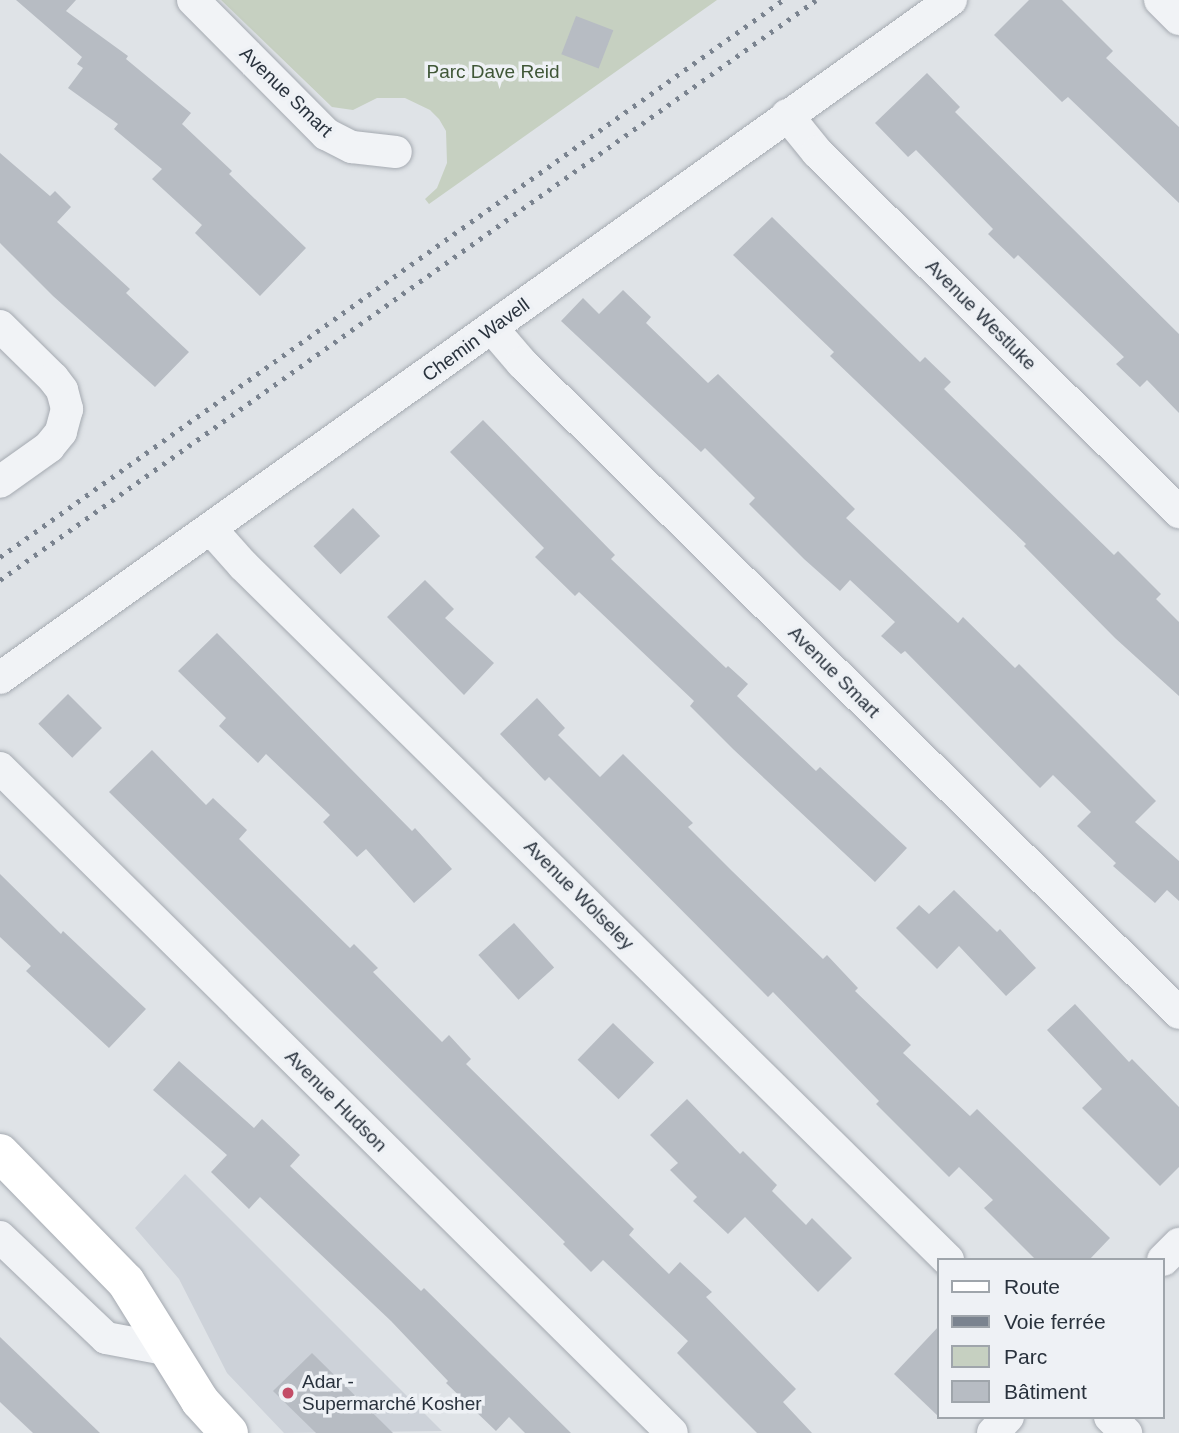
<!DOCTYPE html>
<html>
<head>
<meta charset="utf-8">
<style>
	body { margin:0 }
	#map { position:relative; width:1179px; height:1433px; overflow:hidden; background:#dfe3e7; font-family:Arial,sans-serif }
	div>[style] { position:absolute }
	.built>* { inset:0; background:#cdd2d9 }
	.green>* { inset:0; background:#c6d0c1 }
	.building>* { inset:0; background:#b7bcc3; transform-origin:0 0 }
	.roads { filter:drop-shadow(0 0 2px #a5aab1) drop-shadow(0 0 2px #a5aab1) }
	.street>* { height:32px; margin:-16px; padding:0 16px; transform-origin:16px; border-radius:16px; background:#f1f3f6 }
	.secondary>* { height:38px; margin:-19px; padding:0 19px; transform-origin:19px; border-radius:19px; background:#fff }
	.rail>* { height:5px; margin-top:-2.5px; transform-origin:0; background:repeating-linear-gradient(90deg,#7a838f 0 3.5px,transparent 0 10.5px) }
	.dots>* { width:19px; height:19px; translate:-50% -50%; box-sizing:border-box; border:4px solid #eef1f5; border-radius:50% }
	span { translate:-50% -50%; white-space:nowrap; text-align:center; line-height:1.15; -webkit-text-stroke:7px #eef1f5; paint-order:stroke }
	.park-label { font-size:19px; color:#405738 }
	.street-label { font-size:19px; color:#29323d }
	.poi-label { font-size:19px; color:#29323d }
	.left { translate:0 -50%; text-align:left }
	.legend { position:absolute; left:937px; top:1258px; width:228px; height:161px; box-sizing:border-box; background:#eef1f5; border:2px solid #9fa5ab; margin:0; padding:9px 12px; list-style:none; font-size:21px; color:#29323d }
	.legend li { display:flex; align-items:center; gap:14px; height:35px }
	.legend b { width:35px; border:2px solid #9fa5ab }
</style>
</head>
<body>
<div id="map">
	<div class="built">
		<i style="clip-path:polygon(185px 1174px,442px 1431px,284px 1433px,227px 1373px,179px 1279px,135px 1228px)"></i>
	</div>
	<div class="green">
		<i style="clip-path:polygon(221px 0,717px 0,429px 204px,425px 199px,437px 188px,447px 163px,446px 131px,439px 119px,430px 110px,405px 98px,377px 98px,353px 110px,332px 107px)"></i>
	</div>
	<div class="building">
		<i style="clip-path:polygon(16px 0,76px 0,66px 11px,128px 56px,126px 59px,191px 113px,182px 124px,232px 171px,229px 174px,306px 248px,260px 296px,195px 233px,202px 225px,152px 179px,162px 169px,114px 129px,118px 124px,68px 88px,83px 68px,77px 64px,82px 57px)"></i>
		<i style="clip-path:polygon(1029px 0,1062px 0,1113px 51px,1106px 58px,1179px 127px,1179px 203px,1068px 97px,1062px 102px,994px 35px)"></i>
		<i style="left:576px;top:16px;width:40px;height:41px;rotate:21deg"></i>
		<i style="clip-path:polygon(927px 73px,960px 107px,955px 112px,1179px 334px,1179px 413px,1147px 380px,1140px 387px,1116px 364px,1124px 357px,1018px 255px,1014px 259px,988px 234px,993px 229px,916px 150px,908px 157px,875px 123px)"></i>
		<i style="clip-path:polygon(0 153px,50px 196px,55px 191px,71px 207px,57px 222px,130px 289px,126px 293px,189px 352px,155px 387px,53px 296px,0 243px)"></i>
		<i style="clip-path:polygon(772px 217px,920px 362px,925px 357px,951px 382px,944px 389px,1114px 555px,1118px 551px,1161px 594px,1156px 599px,1179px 622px,1179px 696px,1115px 638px,1024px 546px,1026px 544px,830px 356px,834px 352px,733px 255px)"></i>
		<i style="clip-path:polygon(623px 290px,651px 317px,646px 323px,708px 383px,718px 374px,855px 509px,846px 518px,958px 623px,963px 617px,1015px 668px,1019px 664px,1156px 801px,1135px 822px,1179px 861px,1179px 901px,1167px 890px,1155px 903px,1113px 866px,1116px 863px,1077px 826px,1091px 812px,1053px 775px,1040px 788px,905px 651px,901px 654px,881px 636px,895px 622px,850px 580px,840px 591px,804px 559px,749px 504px,755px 498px,705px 448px,701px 452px,561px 321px,583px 298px,599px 314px)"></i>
		<i style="clip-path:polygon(483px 420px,615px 555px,611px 559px,726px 668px,728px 666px,748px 684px,737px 696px,816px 771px,820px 767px,907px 848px,875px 882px,733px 749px,690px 706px,694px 701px,579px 592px,575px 596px,535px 557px,544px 548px,450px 452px)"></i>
		<i style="left:353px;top:508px;width:39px;height:55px;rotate:46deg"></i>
		<i style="clip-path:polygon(425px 580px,454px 609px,445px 618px,494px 663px,464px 695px,387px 617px)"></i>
		<i style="clip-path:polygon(217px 633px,412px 831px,415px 828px,452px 869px,414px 903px,366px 849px,357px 857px,323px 822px,330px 815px,266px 754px,258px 763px,219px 726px,226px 718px,178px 671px)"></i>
		<i style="left:68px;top:694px;width:48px;height:42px;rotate:45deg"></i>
		<i style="clip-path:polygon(537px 698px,565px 728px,558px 735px,600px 777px,623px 754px,693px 823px,688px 827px,732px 871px,823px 959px,827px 955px,858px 988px,855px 991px,911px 1045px,903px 1053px,970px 1116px,977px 1109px,1110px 1238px,1089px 1260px,1036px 1260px,984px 1208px,993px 1200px,959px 1167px,949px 1177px,876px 1104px,879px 1101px,773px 992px,768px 997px,549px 777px,545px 781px,500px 734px)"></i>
		<i style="clip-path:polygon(152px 750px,206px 805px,213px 798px,247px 830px,239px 839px,350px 948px,354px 944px,378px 968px,373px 972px,442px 1042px,449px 1035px,471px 1059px,466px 1064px,634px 1229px,629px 1235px,669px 1274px,680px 1262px,712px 1292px,706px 1297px,796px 1389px,783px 1402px,812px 1433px,757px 1433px,677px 1353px,688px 1341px,603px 1260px,591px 1272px,563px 1244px,565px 1242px,109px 792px)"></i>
		<i style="clip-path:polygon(0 874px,61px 934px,63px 931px,146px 1009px,109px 1048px,26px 971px,31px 966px,0 937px)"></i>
		<i style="clip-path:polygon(954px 890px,997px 932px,1000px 929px,1036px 968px,1006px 996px,959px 946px,937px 969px,896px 928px,919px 905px,929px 914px)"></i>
		<i style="left:514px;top:923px;width:60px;height:48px;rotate:48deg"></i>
		<i style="clip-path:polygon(1075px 1004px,1129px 1062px,1132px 1059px,1179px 1107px,1179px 1167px,1160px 1186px,1082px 1108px,1102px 1089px,1047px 1030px)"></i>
		<i style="left:613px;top:1023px;width:57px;height:51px;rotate:44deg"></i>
		<i style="clip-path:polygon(179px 1061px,254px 1128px,262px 1119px,300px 1155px,290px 1166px,421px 1291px,424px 1288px,571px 1433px,525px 1433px,509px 1417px,496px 1431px,446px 1383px,448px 1381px,391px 1321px,260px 1197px,249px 1209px,211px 1172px,227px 1155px,153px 1090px)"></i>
		<i style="clip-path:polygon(687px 1099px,740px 1154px,743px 1151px,777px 1185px,772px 1191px,806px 1225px,812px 1218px,852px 1258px,818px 1292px,745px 1217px,728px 1234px,693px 1201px,697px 1197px,670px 1170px,678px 1163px,650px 1135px)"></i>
		<i style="clip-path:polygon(939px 1326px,939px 1417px,894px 1374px)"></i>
		<i style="clip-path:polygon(0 1337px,100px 1433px,33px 1433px,0 1402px)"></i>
		<i style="clip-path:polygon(312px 1353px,393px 1433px,316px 1433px,273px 1391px)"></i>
	</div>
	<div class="roads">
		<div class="street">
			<i style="left:193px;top:0;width:189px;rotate:45.2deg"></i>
			<i style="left:326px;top:134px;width:29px;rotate:27deg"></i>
			<i style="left:352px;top:147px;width:44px;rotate:6.5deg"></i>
			<i style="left:1160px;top:0;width:27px;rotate:45deg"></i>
			<i style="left:787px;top:115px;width:48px;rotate:51deg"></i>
			<i style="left:817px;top:152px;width:511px;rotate:44.84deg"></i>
			<i style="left:0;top:326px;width:74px;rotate:44.5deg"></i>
			<i style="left:53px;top:378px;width:15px;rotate:53deg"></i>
			<i style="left:62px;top:390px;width:20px;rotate:75deg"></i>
			<i style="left:67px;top:409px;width:24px;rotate:105deg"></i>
			<i style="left:61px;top:432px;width:19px;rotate:129deg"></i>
			<i style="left:49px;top:447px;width:60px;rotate:144.5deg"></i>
			<i style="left:492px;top:328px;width:46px;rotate:49.4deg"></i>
			<i style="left:522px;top:363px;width:924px;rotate:44.69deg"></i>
			<i style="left:211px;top:529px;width:48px;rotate:48.4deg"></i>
			<i style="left:243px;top:565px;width:990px;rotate:44.59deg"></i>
			<i style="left:0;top:678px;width:1168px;rotate:-35.49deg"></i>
			<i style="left:0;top:768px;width:945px;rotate:44.7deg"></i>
			<i style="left:0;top:1237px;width:146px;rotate:43.6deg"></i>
			<i style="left:106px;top:1338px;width:65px;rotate:10.6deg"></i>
			<i style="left:1163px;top:1260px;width:23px;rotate:-45deg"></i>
			<i style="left:1110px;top:1417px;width:23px;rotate:45deg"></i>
			<i style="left:993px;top:1433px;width:22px;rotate:-47deg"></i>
		</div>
		<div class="secondary">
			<i style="left:0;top:1153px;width:180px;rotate:45.7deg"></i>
			<i style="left:126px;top:1282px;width:140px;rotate:58.1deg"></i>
			<i style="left:200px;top:1401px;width:43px;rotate:47.8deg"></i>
		</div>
	</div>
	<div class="rail">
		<i style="left:0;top:557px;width:961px;rotate:-35.43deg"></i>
		<i style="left:0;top:580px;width:1001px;rotate:-35.4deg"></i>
	</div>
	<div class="dots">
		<i style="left:288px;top:1393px;background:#c34d67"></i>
	</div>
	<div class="park-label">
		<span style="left:493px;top:72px">Parc Dave Reid</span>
	</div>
	<div class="street-label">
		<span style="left:286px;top:92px;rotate:44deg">Avenue Smart</span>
		<span style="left:981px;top:315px;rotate:45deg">Avenue Westluke</span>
		<span style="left:476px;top:340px;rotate:-36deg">Chemin Wavell</span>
		<span style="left:834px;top:672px;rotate:45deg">Avenue Smart</span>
		<span style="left:579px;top:895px;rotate:45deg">Avenue Wolseley</span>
		<span style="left:336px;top:1101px;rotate:45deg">Avenue Hudson</span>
	</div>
	<div class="poi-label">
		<span class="left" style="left:302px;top:1393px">Adar -<br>Supermarché Kosher</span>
	</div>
	<ul class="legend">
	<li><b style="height:9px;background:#fff"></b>Route</li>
	<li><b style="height:9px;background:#7a838f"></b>Voie ferrée</li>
	<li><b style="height:19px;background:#c6d0c1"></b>Parc</li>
	<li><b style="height:19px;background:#b7bcc3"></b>Bâtiment</li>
	</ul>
</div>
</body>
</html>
